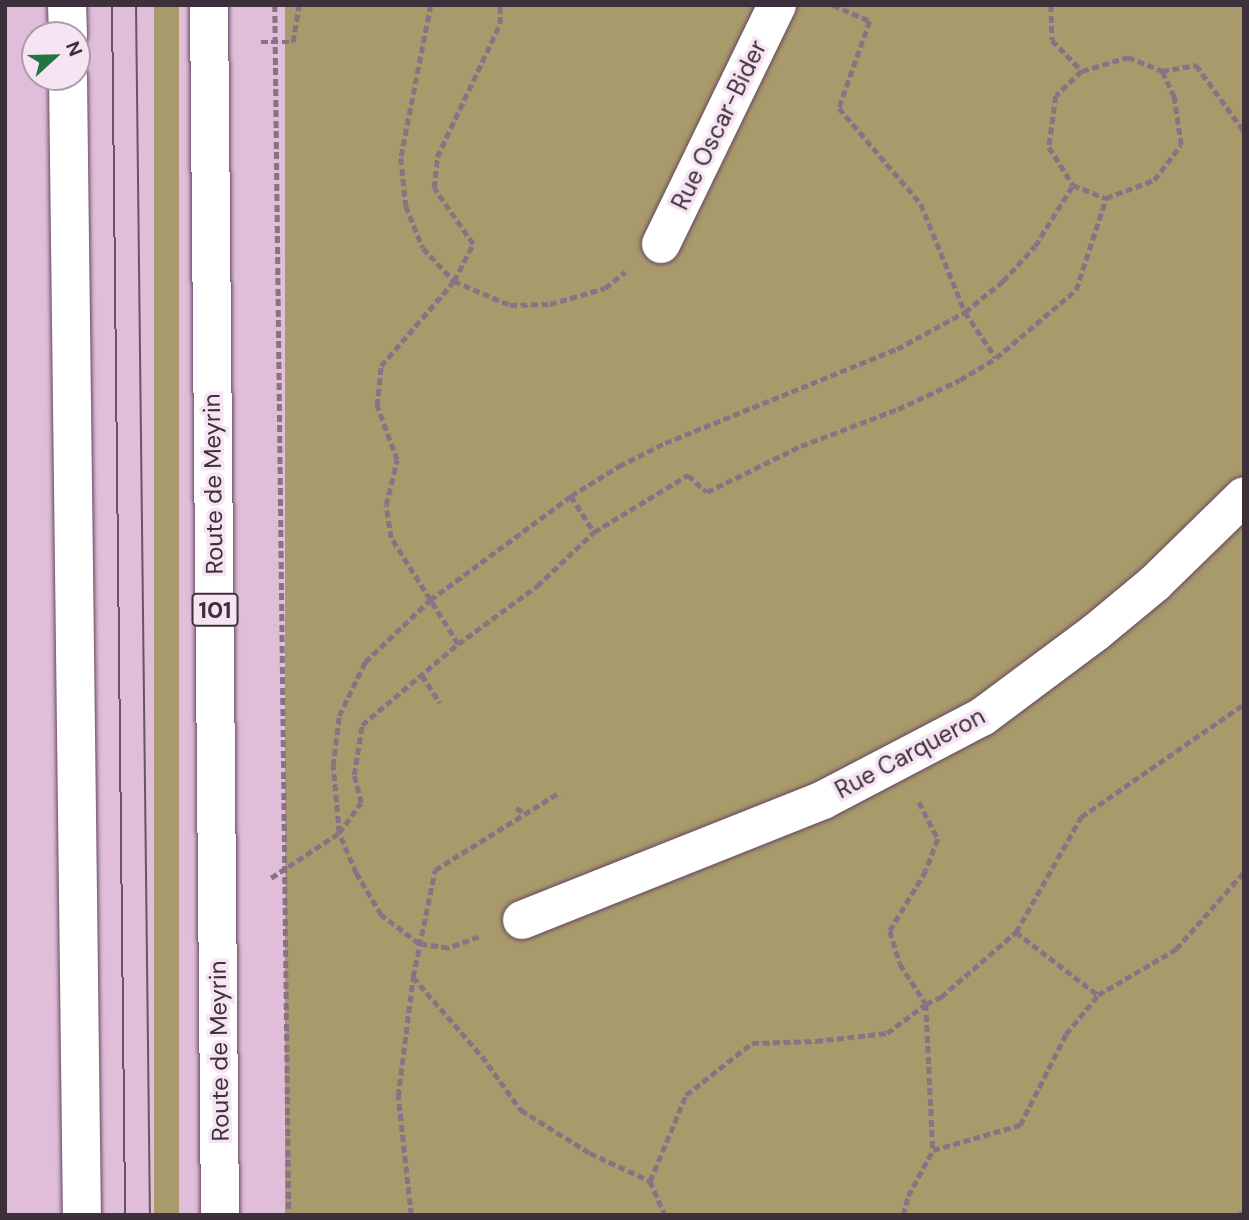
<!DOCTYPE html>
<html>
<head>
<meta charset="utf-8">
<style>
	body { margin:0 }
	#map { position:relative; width:1249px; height:1220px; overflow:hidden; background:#e0bdd9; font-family:"DM Sans",sans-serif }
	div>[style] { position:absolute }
	.green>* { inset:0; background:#a99a6c; transform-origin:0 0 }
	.path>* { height:4.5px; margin-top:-2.25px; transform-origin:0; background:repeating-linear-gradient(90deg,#8a7285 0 7px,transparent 0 10.5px) }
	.roads { filter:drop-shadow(0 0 2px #64465e) drop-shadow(0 0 2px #64465e) }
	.minor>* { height:38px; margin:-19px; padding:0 19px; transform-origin:19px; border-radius:19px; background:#fff }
	.primary>* { height:38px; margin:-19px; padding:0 19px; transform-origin:19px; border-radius:19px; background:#fff }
	.tram>* { height:2px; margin:-1px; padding:0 1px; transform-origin:1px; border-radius:1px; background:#675564 }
	span { translate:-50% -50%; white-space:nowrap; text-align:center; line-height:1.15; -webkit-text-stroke:7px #f6e4f2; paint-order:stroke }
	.shield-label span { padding:2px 5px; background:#f6e4f2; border:2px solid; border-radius:5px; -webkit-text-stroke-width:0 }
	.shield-label { font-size:23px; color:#3d303b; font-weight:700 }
	.street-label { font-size:24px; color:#3d303b }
	.frame { position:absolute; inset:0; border:7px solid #3d303b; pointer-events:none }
	.north { position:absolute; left:21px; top:21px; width:70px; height:70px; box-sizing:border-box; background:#f6e4f2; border:2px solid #ac9ca9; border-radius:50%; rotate:68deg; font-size:19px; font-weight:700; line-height:28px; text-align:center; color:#3d303b }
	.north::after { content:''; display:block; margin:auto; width:24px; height:32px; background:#247344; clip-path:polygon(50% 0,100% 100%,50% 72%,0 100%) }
</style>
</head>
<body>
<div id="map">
	<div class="green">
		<i style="left:154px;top:5px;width:25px;height:1210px"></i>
		<i style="left:285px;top:5px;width:959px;height:1210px"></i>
	</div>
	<div class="path">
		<i style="left:275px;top:5px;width:1210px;rotate:89.34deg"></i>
		<i style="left:431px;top:5px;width:156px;rotate:101.1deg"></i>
		<i style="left:401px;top:158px;width:48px;rotate:84.1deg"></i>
		<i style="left:406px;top:206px;width:45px;rotate:68deg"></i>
		<i style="left:423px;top:248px;width:45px;rotate:46.8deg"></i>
		<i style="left:454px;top:281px;width:61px;rotate:23.2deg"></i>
		<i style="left:510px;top:305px;width:40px;rotate:-1.4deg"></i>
		<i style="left:550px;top:304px;width:57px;rotate:-16.2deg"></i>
		<i style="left:605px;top:288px;width:26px;rotate:-39deg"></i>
		<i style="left:833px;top:5px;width:40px;rotate:23.4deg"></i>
		<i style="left:870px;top:21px;width:92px;rotate:109.6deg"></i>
		<i style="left:839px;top:108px;width:126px;rotate:49.5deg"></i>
		<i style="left:921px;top:204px;width:117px;rotate:67.8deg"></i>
		<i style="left:965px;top:312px;width:55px;rotate:56deg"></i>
		<i style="left:1051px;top:5px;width:35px;rotate:88deg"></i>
		<i style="left:1052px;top:40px;width:43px;rotate:45.9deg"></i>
		<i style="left:1082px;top:71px;width:48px;rotate:-16.9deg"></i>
		<i style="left:1128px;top:57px;width:37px;rotate:22deg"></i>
		<i style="left:1162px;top:71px;width:35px;rotate:-10deg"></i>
		<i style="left:1196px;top:65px;width:82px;rotate:54deg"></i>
		<i style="left:261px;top:42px;width:32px"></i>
		<i style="left:293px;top:42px;width:37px;rotate:-81deg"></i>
		<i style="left:1082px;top:71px;width:36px;rotate:136deg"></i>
		<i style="left:1056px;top:96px;width:51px;rotate:97.8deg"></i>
		<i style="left:1049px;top:147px;width:45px;rotate:57.7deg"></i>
		<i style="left:1073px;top:185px;width:35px;rotate:22deg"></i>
		<i style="left:1106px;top:198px;width:51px;rotate:-20.6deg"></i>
		<i style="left:1154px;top:180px;width:44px;rotate:-52.4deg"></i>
		<i style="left:1181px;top:145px;width:49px;rotate:-98.3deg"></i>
		<i style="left:1174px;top:97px;width:29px;rotate:-115deg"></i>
		<i style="left:571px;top:496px;width:43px;rotate:57.4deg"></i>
		<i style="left:458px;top:644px;width:125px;rotate:-122.3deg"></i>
		<i style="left:391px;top:538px;width:33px;rotate:-99deg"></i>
		<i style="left:386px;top:505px;width:46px;rotate:-76.3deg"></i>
		<i style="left:397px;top:460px;width:58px;rotate:-110.3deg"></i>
		<i style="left:377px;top:406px;width:40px;rotate:-84.3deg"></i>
		<i style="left:381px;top:366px;width:112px;rotate:-49.3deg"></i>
		<i style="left:454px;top:281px;width:42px;rotate:-62.8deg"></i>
		<i style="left:473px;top:244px;width:68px;rotate:-124.9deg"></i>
		<i style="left:434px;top:188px;width:31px;rotate:-84deg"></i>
		<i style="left:437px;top:157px;width:147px;rotate:-64.7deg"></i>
		<i style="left:500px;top:24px;width:19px;rotate:-90deg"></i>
		<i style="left:422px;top:675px;width:33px;rotate:57deg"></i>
		<i style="left:919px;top:802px;width:42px;rotate:62.8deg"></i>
		<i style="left:938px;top:839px;width:34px;rotate:111deg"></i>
		<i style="left:926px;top:871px;width:70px;rotate:121deg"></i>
		<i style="left:890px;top:931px;width:34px;rotate:73deg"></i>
		<i style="left:900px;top:964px;width:48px;rotate:57deg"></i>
		<i style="left:926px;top:1004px;width:17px;rotate:-25deg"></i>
		<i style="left:941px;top:997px;width:99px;rotate:-40.9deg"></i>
		<i style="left:1016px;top:932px;width:132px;rotate:-60.5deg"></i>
		<i style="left:1081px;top:817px;width:198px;rotate:-34.7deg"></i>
		<i style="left:516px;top:808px;width:10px;rotate:29deg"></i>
		<i style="left:271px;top:878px;width:82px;rotate:-33.5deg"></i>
		<i style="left:339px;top:833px;width:37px;rotate:-54deg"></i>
		<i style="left:361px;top:803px;width:29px;rotate:-104deg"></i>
		<i style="left:354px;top:775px;width:51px;rotate:-80.9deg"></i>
		<i style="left:362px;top:725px;width:126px;rotate:-40.2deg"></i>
		<i style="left:458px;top:644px;width:98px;rotate:-36.3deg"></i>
		<i style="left:537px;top:586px;width:79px;rotate:-43.5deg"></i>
		<i style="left:594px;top:532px;width:110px;rotate:-31.2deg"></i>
		<i style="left:688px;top:475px;width:25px;rotate:42deg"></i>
		<i style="left:707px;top:492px;width:105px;rotate:-26.1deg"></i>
		<i style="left:801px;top:446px;width:104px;rotate:-20.9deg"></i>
		<i style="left:898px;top:409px;width:68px;rotate:-25.1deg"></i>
		<i style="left:960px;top:380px;width:42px;rotate:-31.4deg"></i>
		<i style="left:996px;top:358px;width:105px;rotate:-40.4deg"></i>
		<i style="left:1076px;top:290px;width:97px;rotate:-71.9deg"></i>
		<i style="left:1016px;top:932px;width:103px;rotate:37.5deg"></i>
		<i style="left:479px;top:937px;width:33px;rotate:160deg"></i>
		<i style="left:448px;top:948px;width:29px;rotate:-172deg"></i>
		<i style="left:419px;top:944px;width:48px;rotate:-142.7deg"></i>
		<i style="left:381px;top:915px;width:49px;rotate:-120.8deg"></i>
		<i style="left:356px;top:873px;width:43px;rotate:-113deg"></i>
		<i style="left:339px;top:833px;width:67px;rotate:-95.1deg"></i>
		<i style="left:333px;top:766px;width:50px;rotate:-83.2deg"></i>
		<i style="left:339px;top:716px;width:60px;rotate:-64.3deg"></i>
		<i style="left:365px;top:662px;width:90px;rotate:-43.6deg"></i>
		<i style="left:430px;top:600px;width:175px;rotate:-36.4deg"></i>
		<i style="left:571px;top:496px;width:57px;rotate:-32deg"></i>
		<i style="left:619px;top:466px;width:51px;rotate:-26.6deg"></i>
		<i style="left:665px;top:443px;width:250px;rotate:-22.1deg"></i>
		<i style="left:897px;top:349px;width:77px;rotate:-28.6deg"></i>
		<i style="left:965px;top:312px;width:49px;rotate:-39.2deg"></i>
		<i style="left:1003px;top:281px;width:47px;rotate:-47.6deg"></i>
		<i style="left:1035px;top:246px;width:72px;rotate:-58.1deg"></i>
		<i style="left:413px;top:977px;width:105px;rotate:48.9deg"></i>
		<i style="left:482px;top:1056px;width:67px;rotate:54.2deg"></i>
		<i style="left:521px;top:1110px;width:81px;rotate:31.9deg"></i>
		<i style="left:590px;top:1153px;width:66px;rotate:25deg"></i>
		<i style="left:650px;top:1181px;width:37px;rotate:66deg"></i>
		<i style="left:926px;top:1004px;width:146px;rotate:87.3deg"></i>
		<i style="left:650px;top:1181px;width:93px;rotate:-67.3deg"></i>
		<i style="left:686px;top:1095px;width:84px;rotate:-38.2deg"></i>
		<i style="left:752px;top:1043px;width:64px;rotate:-1.8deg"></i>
		<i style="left:816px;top:1041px;width:71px;rotate:-6.4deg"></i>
		<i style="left:887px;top:1033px;width:49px;rotate:-36.6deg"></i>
		<i style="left:411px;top:1215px;width:120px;rotate:-96.2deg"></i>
		<i style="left:398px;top:1096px;width:120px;rotate:-82.8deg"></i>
		<i style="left:413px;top:977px;width:109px;rotate:-78.4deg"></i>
		<i style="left:435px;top:870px;width:147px;rotate:-32deg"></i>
		<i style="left:903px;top:1215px;width:20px;rotate:-75deg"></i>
		<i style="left:908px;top:1196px;width:52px;rotate:-61.5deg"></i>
		<i style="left:933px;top:1150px;width:91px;rotate:-16deg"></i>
		<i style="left:1020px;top:1125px;width:102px;rotate:-63.2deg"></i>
		<i style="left:1066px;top:1034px;width:50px;rotate:-50.6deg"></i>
		<i style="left:1098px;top:995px;width:91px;rotate:-30.5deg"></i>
		<i style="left:1176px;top:949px;width:103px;rotate:-48.6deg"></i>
		<i style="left:1238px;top:1215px;width:7px;rotate:-27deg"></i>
	</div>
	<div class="roads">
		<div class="minor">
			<i style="left:661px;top:244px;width:266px;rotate:-64.1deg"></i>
			<i style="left:522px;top:920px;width:324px;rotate:-21.7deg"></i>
			<i style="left:823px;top:800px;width:179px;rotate:-27.6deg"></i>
			<i style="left:982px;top:717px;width:142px;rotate:-36.7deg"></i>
			<i style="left:1096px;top:632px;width:77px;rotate:-39.7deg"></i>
			<i style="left:1155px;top:583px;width:124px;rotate:-44.3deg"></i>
		</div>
		<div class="primary">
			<i style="left:67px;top:5px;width:30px;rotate:88deg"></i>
			<i style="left:209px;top:5px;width:1210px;rotate:89.48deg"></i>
			<i style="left:68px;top:77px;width:1138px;rotate:89.3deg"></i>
		</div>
	</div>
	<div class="tram">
		<i style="left:112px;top:5px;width:1210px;rotate:89.38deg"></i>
		<i style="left:136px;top:5px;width:1210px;rotate:89.34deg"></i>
	</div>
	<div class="shield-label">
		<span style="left:215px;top:610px">101</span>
	</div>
	<div class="street-label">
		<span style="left:719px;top:125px;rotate:-64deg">Rue Oscar-Bider</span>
		<span style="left:213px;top:484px;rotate:-91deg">Route de Meyrin</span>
		<span style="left:910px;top:753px;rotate:-28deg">Rue Carqueron</span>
		<span style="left:219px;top:1051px;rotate:-91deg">Route de Meyrin</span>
	</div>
	<div class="frame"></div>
	<div class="north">N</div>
</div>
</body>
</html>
